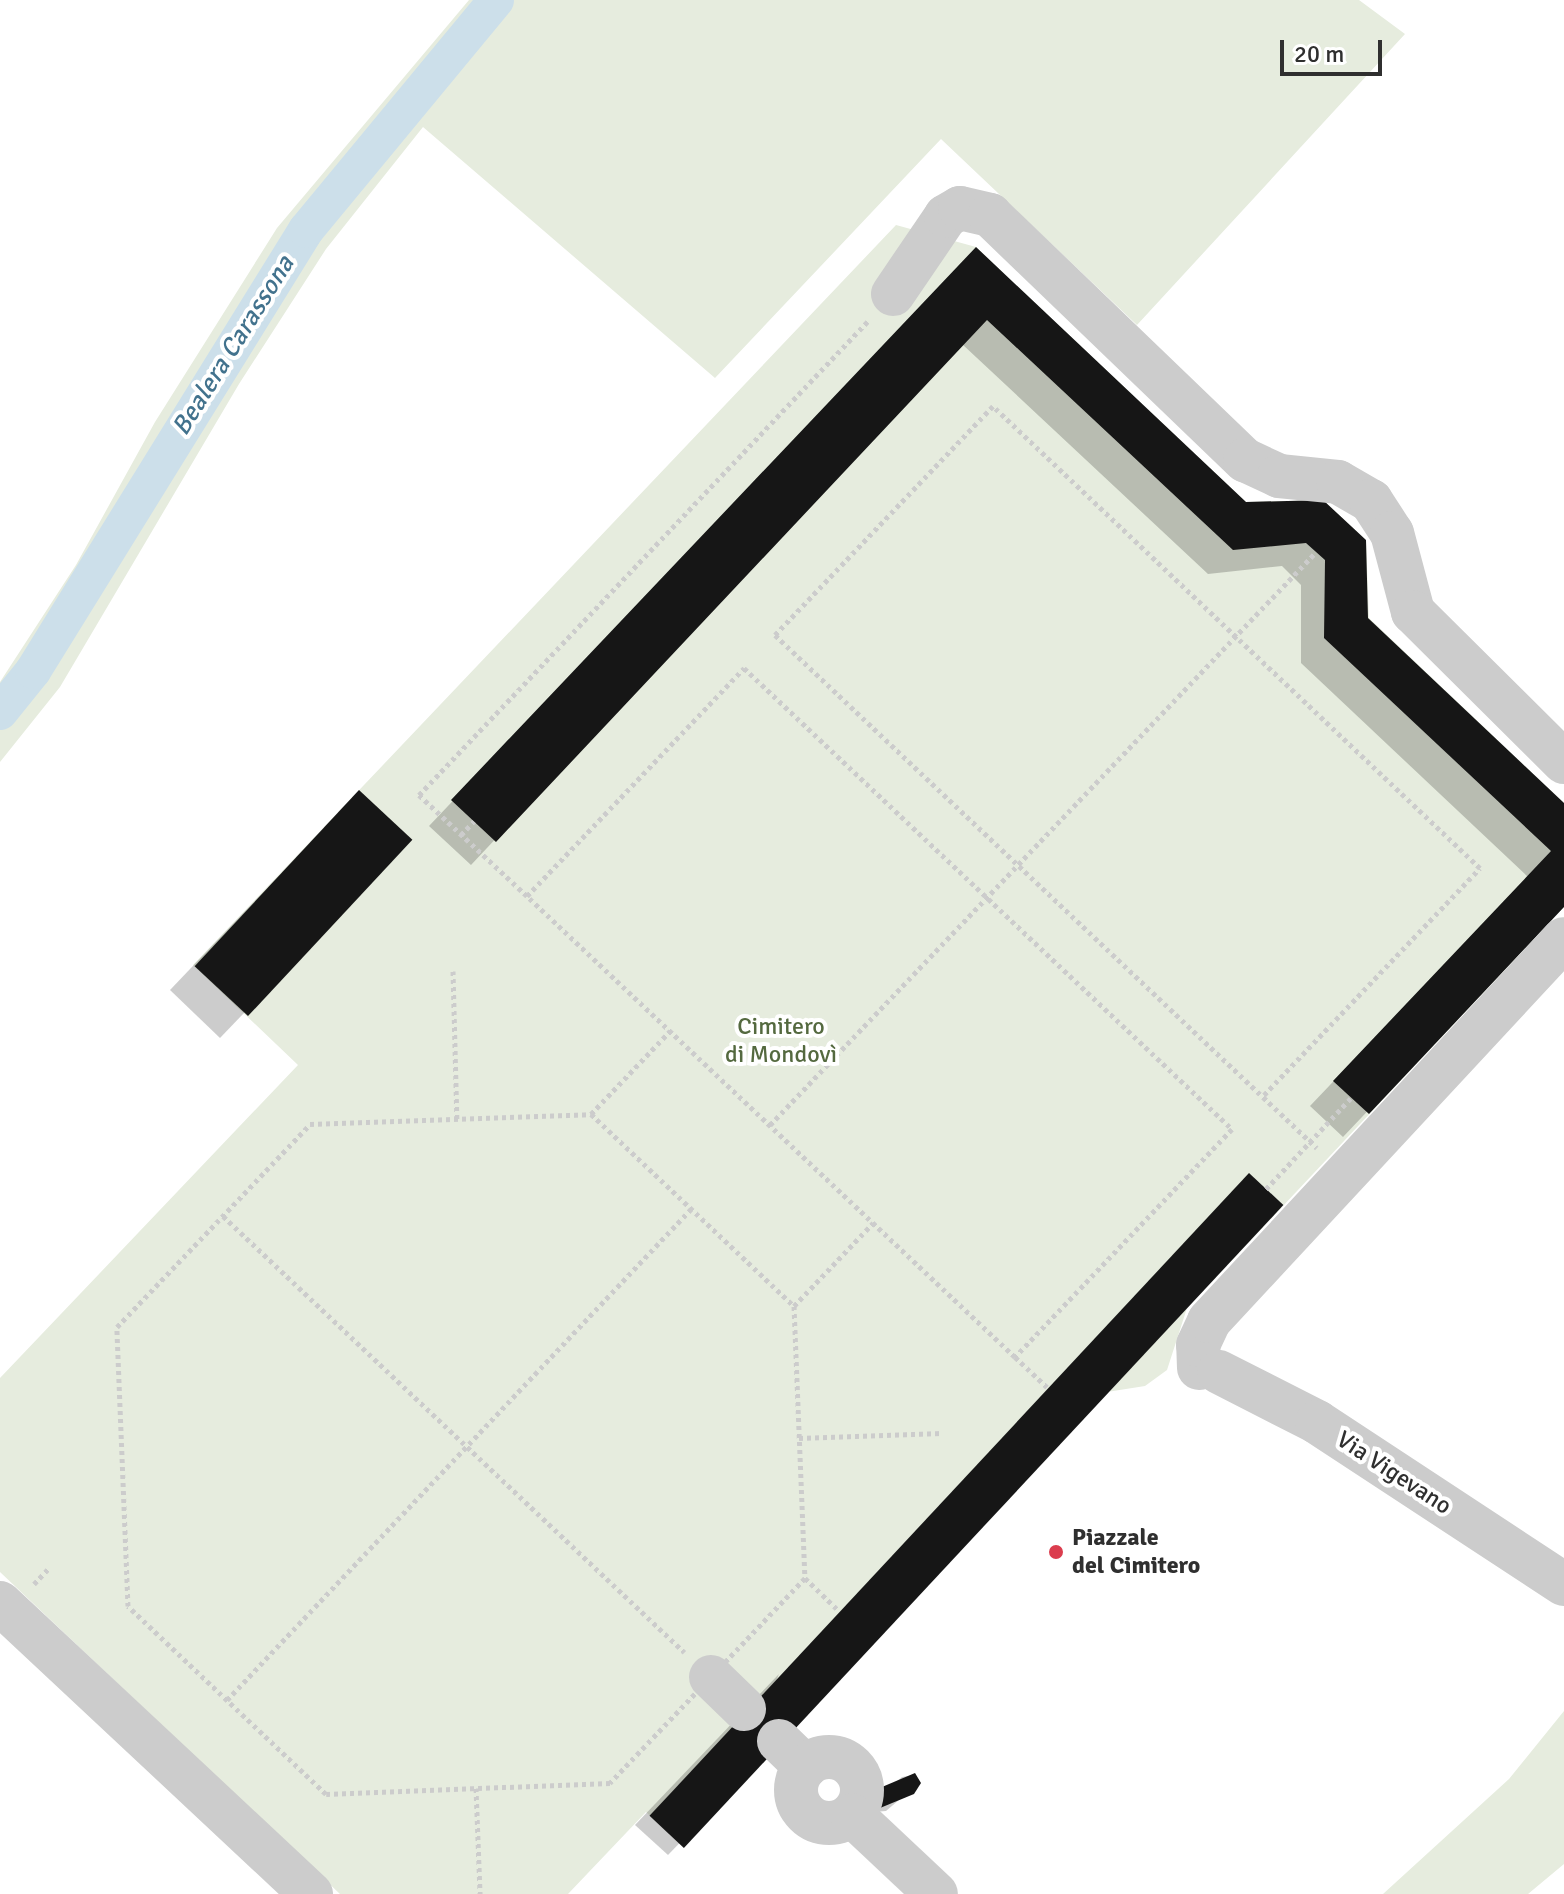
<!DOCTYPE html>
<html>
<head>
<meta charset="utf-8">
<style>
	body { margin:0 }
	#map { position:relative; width:1564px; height:1894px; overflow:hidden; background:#fff; font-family:Signika,sans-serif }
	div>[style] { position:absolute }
	.green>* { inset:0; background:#e6ecde }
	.shadow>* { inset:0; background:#0003 }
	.canal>* { height:36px; margin:-18px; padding:0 18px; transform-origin:18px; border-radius:18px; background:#ccdfea }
	.building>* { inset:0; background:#161616; transform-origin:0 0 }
	.path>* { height:5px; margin-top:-2.5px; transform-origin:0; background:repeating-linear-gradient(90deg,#ccc 0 4px,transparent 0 8px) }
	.minor>* { height:44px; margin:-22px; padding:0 22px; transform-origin:22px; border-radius:22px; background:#ccc }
	.minor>.ring { margin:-22px; padding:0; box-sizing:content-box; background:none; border:44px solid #ccc; border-radius:50% }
	.dots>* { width:22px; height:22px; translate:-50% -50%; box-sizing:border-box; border:4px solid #fff; border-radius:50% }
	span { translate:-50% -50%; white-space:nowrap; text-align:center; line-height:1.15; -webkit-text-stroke:8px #fff; paint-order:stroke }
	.park-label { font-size:24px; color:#54693f }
	.street-label { font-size:24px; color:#2f2f2f }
	.poi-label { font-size:24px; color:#2f2f2f; font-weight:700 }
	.left { translate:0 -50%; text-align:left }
	.water-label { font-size:26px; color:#42728d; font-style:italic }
	.scale { position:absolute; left:1280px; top:40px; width:102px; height:36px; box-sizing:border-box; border:4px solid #2f2f2f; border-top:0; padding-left:10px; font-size:24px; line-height:28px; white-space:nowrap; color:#2f2f2f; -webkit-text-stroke:6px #fff; paint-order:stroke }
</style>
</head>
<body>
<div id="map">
	<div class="green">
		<i style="clip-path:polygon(469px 0,1359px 0,1405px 34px,1137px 325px,941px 139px,715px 378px,423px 127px,326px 249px,239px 384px,60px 687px,0 762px,0 682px,76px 565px,155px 422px,277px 228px)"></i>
		<i style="clip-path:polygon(896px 225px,976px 247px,1246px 502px,1323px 500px,1366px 540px,1369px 618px,1564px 803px,1564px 907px,1187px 1308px,1167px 1370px,1145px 1386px,1107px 1392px,681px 1845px,646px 1812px,568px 1894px,340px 1894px,0 1572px,0 1378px,298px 1065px,193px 965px)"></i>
		<i style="clip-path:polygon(1564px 1711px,1564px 1864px,1528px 1894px,1383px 1894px,1509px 1779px)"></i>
	</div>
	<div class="shadow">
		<i style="clip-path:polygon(952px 275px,1246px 504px,1322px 502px,1366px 619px,1564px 806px,1564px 904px,1343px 1137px,1310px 1106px,1528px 877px,1301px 663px,1301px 585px,1282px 566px,1208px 574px,962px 344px,471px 865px,429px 826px)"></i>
		<i style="clip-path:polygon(335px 817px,244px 1013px,220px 1038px,170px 990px)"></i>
		<i style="clip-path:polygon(779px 1674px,725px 1796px,668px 1855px,635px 1825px)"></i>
		<i style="clip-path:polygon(914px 1775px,913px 1788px,886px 1811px,874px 1812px,870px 1805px,875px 1799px,902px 1777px)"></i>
	</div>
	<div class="canal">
		<i style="left:0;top:712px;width:53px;rotate:-51.2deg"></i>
		<i style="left:33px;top:671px;width:519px;rotate:-58.24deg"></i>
		<i style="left:306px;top:230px;width:298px;rotate:-50.4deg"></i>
	</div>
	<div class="building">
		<i style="clip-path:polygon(976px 247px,1246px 502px,1323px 500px,1366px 540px,1368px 618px,1564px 803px,1564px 907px,1369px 1114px,1333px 1081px,1551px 851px,1324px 638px,1325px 560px,1306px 543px,1233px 550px,987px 320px,496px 842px,451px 800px)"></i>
		<i style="left:359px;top:790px;width:73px;height:241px;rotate:43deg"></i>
		<i style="left:1249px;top:1173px;width:47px;height:879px;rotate:43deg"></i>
		<i style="clip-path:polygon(915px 1773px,921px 1783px,914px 1794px,880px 1808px,874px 1798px,882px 1787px)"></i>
	</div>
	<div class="path">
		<i style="left:744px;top:668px;width:671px;rotate:43.37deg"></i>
		<i style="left:1232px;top:1129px;width:315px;rotate:133.6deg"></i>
		<i style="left:1015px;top:1357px;width:671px;rotate:-136.63deg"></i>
		<i style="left:527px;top:896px;width:315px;rotate:-46.4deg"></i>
		<i style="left:461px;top:835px;width:19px;rotate:-47deg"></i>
		<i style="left:527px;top:896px;width:148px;rotate:-136.9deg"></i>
		<i style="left:419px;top:795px;width:654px;rotate:-46.55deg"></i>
		<i style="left:453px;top:971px;width:148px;rotate:88.5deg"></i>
		<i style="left:1264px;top:1095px;width:313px;rotate:-46.4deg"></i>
		<i style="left:1480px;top:868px;width:671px;rotate:-136.51deg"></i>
		<i style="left:993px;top:406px;width:316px;rotate:133.6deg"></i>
		<i style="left:775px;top:635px;width:746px;rotate:43.43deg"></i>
		<i style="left:591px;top:1114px;width:279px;rotate:43.4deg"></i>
		<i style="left:794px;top:1306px;width:272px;rotate:87.7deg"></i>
		<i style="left:805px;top:1578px;width:283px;rotate:133.6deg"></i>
		<i style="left:610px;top:1783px;width:284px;rotate:177.8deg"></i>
		<i style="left:326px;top:1794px;width:273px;rotate:-136.5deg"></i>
		<i style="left:128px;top:1606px;width:279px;rotate:-92.3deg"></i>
		<i style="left:117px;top:1327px;width:280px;rotate:-46.4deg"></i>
		<i style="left:310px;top:1124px;width:281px;rotate:-2deg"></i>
		<i style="left:591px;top:1114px;width:115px;rotate:-46.4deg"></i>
		<i style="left:770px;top:1125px;width:791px;rotate:-46.38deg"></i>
		<i style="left:1266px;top:1189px;width:125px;rotate:-47deg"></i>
		<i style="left:223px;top:1216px;width:635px;rotate:43.4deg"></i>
		<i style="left:794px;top:1306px;width:115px;rotate:-46.4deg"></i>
		<i style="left:1015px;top:1357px;width:44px;rotate:43.2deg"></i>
		<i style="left:799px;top:1438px;width:143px;rotate:-2deg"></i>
		<i style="left:805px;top:1578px;width:46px;rotate:44.1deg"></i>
		<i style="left:34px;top:1584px;width:23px;rotate:-47deg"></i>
		<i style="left:227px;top:1700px;width:676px;rotate:-46.62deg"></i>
		<i style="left:476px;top:1788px;width:106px;rotate:87.8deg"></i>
	</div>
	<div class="minor">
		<i style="left:893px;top:294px;width:94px;rotate:-55.8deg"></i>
		<i style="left:946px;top:216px;width:16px;rotate:-30deg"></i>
		<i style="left:960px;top:208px;width:31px;rotate:13deg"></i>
		<i style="left:990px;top:215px;width:354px;rotate:43.9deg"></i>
		<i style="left:1245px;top:460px;width:38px;rotate:25deg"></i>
		<i style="left:1279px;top:476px;width:59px;rotate:5.8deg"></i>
		<i style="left:1338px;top:482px;width:38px;rotate:30deg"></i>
		<i style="left:1371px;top:501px;width:38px;rotate:57deg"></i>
		<i style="left:1392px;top:533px;width:82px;rotate:75.1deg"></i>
		<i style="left:1413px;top:612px;width:213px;rotate:44.8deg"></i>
		<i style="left:1199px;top:1368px;width:23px;rotate:-92deg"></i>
		<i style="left:1198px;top:1345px;width:26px;rotate:-65deg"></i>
		<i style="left:1209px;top:1321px;width:521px;rotate:-47.1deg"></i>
		<i style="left:1219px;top:1372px;width:110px;rotate:27deg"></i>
		<i style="left:1317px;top:1422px;width:295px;rotate:33.3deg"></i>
		<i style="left:0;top:1603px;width:426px;rotate:43.1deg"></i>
		<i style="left:711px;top:1677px;width:46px;rotate:44.1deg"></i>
		<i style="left:779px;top:1741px;width:37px;rotate:44deg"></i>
		<i class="ring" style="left:796px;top:1757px;width:22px;height:22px"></i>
		<i style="left:852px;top:1815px;width:115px;rotate:43.2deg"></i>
	</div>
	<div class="dots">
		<i style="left:1056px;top:1552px;background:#db3d4e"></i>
	</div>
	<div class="park-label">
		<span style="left:781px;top:1041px">Cimitero<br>di Mondovì</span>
	</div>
	<div class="street-label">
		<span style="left:1394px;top:1473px;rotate:33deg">Via Vigevano</span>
	</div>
	<div class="poi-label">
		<span class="left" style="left:1072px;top:1552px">Piazzale<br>del Cimitero</span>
	</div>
	<div class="water-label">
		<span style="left:234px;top:346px;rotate:-58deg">Bealera Carassona</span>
	</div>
	<div class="scale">20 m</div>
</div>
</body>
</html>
